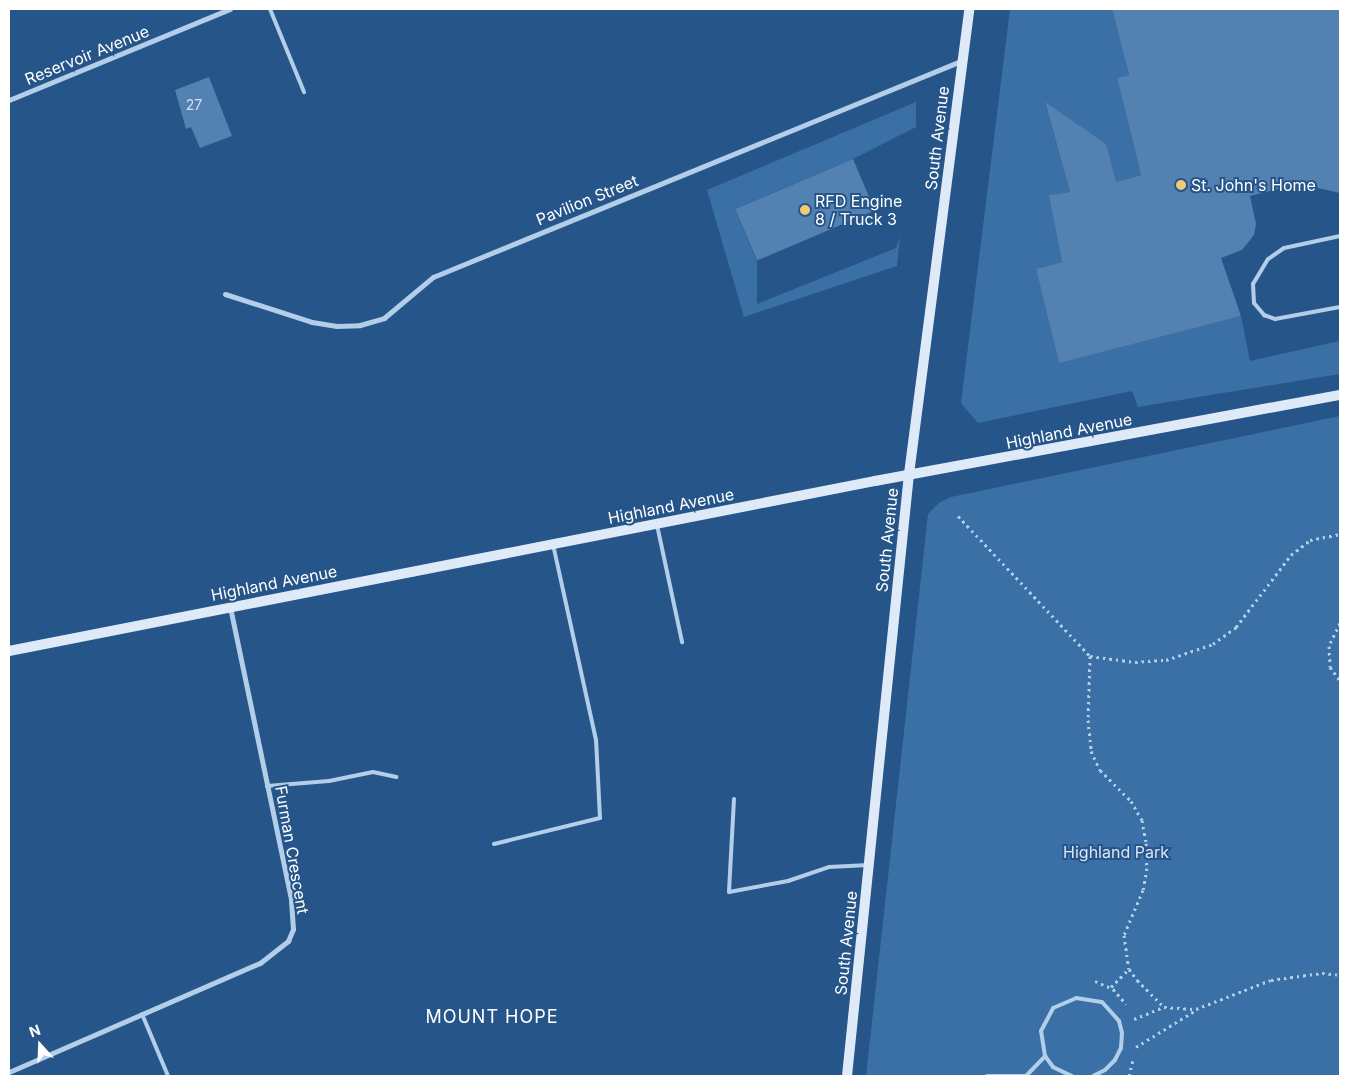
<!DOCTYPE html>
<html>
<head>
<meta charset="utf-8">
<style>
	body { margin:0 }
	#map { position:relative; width:1349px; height:1085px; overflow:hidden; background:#265589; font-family:Inter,sans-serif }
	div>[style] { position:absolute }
	.green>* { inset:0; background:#3a70a6 }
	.building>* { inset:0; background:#5281b2; transform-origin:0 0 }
	.path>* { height:3px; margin-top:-1.5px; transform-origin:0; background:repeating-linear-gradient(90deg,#b3cee9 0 2.5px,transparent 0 6.5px) }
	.lane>* { height:4px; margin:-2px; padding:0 2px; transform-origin:2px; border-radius:2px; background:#b3cee9 }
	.street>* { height:5px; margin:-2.5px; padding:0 2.5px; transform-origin:2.5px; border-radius:2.5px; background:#b3cee9 }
	.secondary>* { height:10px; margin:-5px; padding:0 5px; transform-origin:5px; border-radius:5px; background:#deeaf8 }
	.dots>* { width:14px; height:14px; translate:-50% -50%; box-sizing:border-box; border:2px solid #265589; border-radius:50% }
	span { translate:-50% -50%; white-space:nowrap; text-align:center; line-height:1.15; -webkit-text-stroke:4px #265589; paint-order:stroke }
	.number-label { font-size:14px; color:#d4e0ec }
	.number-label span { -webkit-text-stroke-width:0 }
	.street-label { font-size:16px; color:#fff }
	.poi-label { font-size:16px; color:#fff }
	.left { translate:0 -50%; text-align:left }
	.park-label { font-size:16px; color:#d7e7f7 }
	.neighbourhood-label { font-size:18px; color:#fff; letter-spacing:1px }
	.frame { position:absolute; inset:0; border:10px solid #fff; pointer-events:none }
	.north { position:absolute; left:15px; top:1020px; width:50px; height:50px; -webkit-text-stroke:4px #265589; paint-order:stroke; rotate:340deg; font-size:14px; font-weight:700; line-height:20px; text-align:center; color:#fff }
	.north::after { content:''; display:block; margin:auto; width:18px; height:22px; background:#fff; clip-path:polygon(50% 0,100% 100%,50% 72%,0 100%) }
</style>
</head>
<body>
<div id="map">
	<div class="green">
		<i style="clip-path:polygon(1010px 9px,1112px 9px,1129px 75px,1117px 78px,1141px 175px,1116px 182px,1045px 103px,1070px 192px,1050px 195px,1062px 262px,1036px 269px,1059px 362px,1241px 316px,1250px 361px,1340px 341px,1340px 374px,1138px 407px,1132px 391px,978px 423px,961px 403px)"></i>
		<i style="clip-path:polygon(916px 102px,916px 127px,853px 159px,735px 209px,757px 262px,757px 304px,896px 248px,900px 237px,897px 266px,744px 317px,707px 190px)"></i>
		<i style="clip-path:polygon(1340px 416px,1340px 1076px,866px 1076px,928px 514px,940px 502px,951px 497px)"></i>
	</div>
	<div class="building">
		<i style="clip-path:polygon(1112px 9px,1340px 9px,1340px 193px,1318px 188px,1313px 180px,1250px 196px,1256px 224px,1254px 235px,1242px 250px,1221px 258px,1241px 316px,1059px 363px,1036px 269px,1062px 262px,1049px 195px,1070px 192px,1045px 102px,1106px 144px,1116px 182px,1141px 175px,1117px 78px,1129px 75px)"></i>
		<i style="clip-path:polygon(209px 77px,232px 136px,200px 148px,191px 127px,186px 129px,175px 90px)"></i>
		<i style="left:853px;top:159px;width:56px;height:128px;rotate:67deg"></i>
	</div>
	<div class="path">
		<i style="left:958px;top:516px;width:192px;rotate:46.7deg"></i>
		<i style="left:1090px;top:656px;width:64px;rotate:91.8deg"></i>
		<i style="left:1088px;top:720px;width:31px;rotate:84deg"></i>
		<i style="left:1091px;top:751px;width:21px;rotate:65deg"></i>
		<i style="left:1100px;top:770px;width:44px;rotate:45deg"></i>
		<i style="left:1131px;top:801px;width:22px;rotate:60deg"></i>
		<i style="left:1142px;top:820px;width:23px;rotate:80deg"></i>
		<i style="left:1146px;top:843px;width:25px;rotate:88deg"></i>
		<i style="left:1147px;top:868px;width:22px;rotate:100deg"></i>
		<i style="left:1143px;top:890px;width:49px;rotate:112.9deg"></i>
		<i style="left:1124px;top:935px;width:34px;rotate:82deg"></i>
		<i style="left:1129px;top:969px;width:14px;rotate:54deg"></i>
		<i style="left:1137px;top:980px;width:38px;rotate:45deg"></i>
		<i style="left:1164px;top:1007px;width:32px;rotate:4deg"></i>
		<i style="left:1196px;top:1009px;width:80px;rotate:-21.1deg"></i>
		<i style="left:1271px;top:980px;width:51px;rotate:-7.8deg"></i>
		<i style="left:1322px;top:973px;width:18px;rotate:6deg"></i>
		<i style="left:1340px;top:623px;width:25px;rotate:116deg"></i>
		<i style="left:1329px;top:646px;width:21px;rotate:87deg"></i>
		<i style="left:1330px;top:667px;width:17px;rotate:54deg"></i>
		<i style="left:1090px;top:656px;width:45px;rotate:7.6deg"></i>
		<i style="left:1135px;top:662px;width:31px;rotate:-4deg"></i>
		<i style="left:1166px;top:660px;width:50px;rotate:-18.8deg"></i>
		<i style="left:1213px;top:644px;width:29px;rotate:-36deg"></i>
		<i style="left:1236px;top:627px;width:91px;rotate:-52.6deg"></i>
		<i style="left:1291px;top:555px;width:24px;rotate:-38deg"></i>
		<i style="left:1310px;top:540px;width:31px;rotate:-11deg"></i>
		<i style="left:1095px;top:981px;width:20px;rotate:24deg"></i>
		<i style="left:1113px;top:989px;width:20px;rotate:49deg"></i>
		<i style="left:1111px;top:987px;width:25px;rotate:-45deg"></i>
		<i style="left:1134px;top:1019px;width:31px;rotate:-22deg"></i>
		<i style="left:1136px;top:1047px;width:70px;rotate:-31.7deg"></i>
		<i style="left:1129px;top:1076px;width:16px;rotate:-76deg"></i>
	</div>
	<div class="lane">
		<i style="left:270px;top:9px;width:90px;rotate:67.7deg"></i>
		<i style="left:1340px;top:236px;width:57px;rotate:167.9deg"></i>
		<i style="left:1284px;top:248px;width:19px;rotate:145deg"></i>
		<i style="left:1268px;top:259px;width:29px;rotate:121deg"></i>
		<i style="left:1253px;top:284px;width:19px;rotate:87deg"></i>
		<i style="left:1254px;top:303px;width:16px;rotate:50deg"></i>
		<i style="left:1264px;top:315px;width:12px;rotate:20deg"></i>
		<i style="left:1275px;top:319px;width:66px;rotate:-10.5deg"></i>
		<i style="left:657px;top:525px;width:120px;rotate:77.9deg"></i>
		<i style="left:267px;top:786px;width:62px;rotate:-4.6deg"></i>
		<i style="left:329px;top:781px;width:45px;rotate:-11.6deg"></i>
		<i style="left:373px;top:772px;width:24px;rotate:12deg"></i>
		<i style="left:734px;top:799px;width:93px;rotate:93.1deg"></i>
		<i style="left:729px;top:892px;width:60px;rotate:-10.6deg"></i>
		<i style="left:788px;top:881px;width:43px;rotate:-18.9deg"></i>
		<i style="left:829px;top:867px;width:40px;rotate:-2.9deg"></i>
		<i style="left:494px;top:844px;width:109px;rotate:-13.8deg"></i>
		<i style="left:600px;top:818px;width:78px;rotate:-92.9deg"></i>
		<i style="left:596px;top:740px;width:200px;rotate:-102.4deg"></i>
		<i style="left:142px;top:1014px;width:67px;rotate:67.2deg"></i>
		<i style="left:987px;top:1076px;width:39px"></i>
		<i style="left:1026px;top:1076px;width:28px;rotate:-46deg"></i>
		<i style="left:1072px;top:1076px;width:21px;rotate:-155deg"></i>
		<i style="left:1053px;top:1067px;width:14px;rotate:-126deg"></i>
		<i style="left:1045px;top:1056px;width:25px;rotate:-99deg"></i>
		<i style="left:1041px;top:1031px;width:26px;rotate:-62deg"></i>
		<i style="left:1053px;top:1008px;width:25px;rotate:-23deg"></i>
		<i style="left:1076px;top:998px;width:26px;rotate:9deg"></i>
		<i style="left:1102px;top:1002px;width:25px;rotate:48deg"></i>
		<i style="left:1119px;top:1021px;width:12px;rotate:76deg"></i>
		<i style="left:1122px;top:1033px;width:15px;rotate:94deg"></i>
		<i style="left:1121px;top:1048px;width:13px;rotate:117deg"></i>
		<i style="left:1115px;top:1060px;width:14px;rotate:135deg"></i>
		<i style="left:1105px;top:1070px;width:13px;rotate:153deg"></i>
	</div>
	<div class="street">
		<i style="left:9px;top:100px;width:239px;rotate:-22.4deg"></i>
		<i style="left:225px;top:294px;width:91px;rotate:17.8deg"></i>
		<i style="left:312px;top:322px;width:25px;rotate:9deg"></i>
		<i style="left:337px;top:326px;width:23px;rotate:-2deg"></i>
		<i style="left:360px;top:325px;width:25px;rotate:-16deg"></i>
		<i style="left:384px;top:318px;width:64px;rotate:-39.9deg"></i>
		<i style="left:433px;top:277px;width:570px;rotate:-22.25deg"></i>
		<i style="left:9px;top:1072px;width:274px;rotate:-23.5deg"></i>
		<i style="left:260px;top:963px;width:36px;rotate:-38deg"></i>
		<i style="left:288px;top:941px;width:13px;rotate:-67deg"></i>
		<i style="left:293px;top:929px;width:30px;rotate:-94deg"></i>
		<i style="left:291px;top:899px;width:298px;rotate:-101.8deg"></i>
	</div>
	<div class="secondary">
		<i style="left:9px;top:651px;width:883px;rotate:-11.11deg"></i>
		<i style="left:875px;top:481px;width:473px;rotate:-10.5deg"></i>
		<i style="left:847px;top:1076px;width:605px;rotate:-84.12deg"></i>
		<i style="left:909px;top:474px;width:469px;rotate:-82.6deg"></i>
	</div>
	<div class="dots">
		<i style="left:1181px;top:185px;background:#f2ca78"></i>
		<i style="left:805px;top:210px;background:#f2ca78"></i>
	</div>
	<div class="number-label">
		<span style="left:194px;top:105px">27</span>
	</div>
	<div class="street-label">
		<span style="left:87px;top:55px;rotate:-22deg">Reservoir Avenue</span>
		<span style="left:937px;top:138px;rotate:-83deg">South Avenue</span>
		<span style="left:587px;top:200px;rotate:-22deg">Pavilion Street</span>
		<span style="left:1069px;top:431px;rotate:-11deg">Highland Avenue</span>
		<span style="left:671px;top:506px;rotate:-11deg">Highland Avenue</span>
		<span style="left:887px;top:540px;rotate:-84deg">South Avenue</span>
		<span style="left:274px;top:583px;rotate:-11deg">Highland Avenue</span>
		<span style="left:292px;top:850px;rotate:80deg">Furman Crescent</span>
		<span style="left:846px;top:943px;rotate:-84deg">South Avenue</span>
	</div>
	<div class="poi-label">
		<span class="left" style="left:1191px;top:185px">St. John's Home</span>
		<span class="left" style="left:815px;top:210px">RFD Engine<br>8 / Truck 3</span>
	</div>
	<div class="park-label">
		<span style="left:1116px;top:852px">Highland Park</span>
	</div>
	<div class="neighbourhood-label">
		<span style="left:492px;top:1017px">MOUNT HOPE</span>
	</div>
	<div class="frame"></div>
	<div class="north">N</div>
</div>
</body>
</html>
